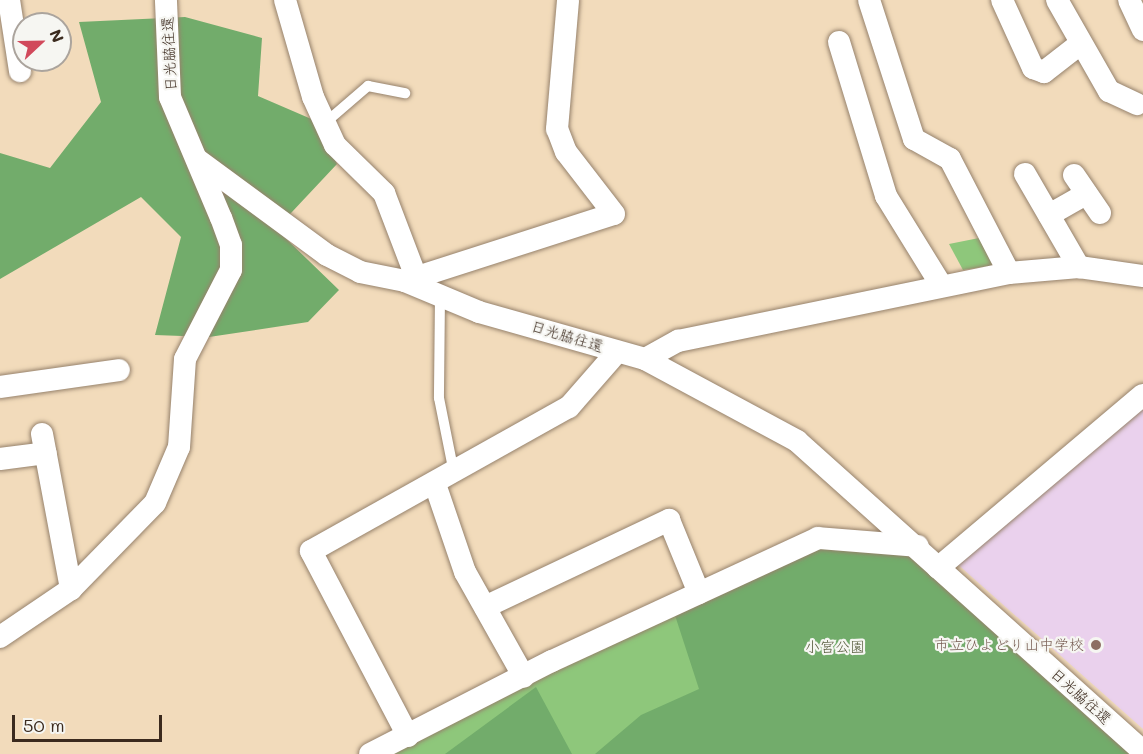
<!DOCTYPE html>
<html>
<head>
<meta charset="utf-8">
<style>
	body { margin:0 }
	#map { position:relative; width:1143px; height:754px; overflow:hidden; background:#f2dbbb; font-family:Mali,"Klee One",sans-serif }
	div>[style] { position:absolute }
	.built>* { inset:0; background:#ead1ed }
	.green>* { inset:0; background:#8ec77b }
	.forest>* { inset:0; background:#72ac6b }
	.roads { filter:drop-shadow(0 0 2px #96826c) drop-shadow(0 0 2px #96826c) }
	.service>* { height:10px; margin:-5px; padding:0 5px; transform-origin:5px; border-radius:5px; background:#fff }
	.minor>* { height:22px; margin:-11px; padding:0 11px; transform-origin:11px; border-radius:11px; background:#fff }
	.dots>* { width:16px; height:16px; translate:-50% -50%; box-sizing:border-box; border:3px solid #f6f6f2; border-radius:50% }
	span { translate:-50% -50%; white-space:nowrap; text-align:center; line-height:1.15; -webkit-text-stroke:4.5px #f6f6f2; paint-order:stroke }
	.street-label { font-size:15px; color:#3b2a1e }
	.education-label { font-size:15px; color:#785e54 }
	.right { translate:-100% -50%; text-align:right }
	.park-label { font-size:15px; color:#54593a }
	.north { position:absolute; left:12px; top:12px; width:60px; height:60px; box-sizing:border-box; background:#f6f6f2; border:2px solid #aba49d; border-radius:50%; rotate:68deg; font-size:16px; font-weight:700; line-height:24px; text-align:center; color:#3b2a1e }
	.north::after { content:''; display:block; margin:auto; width:21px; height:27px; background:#d1495b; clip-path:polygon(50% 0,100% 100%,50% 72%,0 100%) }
	.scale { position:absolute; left:12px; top:715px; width:150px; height:27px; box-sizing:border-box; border:3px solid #3b2a1e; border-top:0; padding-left:8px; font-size:18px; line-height:21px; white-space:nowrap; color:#3b2a1e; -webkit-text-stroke:4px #f6f6f2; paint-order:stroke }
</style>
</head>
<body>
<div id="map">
	<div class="built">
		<i style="clip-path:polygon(1143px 408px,1143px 729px,954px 561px)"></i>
	</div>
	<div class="green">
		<i style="clip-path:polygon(984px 237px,995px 265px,963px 270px,949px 244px)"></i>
		<i style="clip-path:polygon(670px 600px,1136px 754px,370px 754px)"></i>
	</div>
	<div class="forest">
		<i style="clip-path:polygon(185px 17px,262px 38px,258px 96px,316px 121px,337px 164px,276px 229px,339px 290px,308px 322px,209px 337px,155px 335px,181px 237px,141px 197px,0 279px,0 153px,50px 168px,101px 102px,79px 22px)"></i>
		<i style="clip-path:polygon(818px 538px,908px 550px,1136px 754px,595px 754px,641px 715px,699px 689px,670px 600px)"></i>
		<i style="clip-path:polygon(536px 687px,572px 754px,445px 754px)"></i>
	</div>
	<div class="roads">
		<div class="service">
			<i style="left:325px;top:123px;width:57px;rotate:-40.7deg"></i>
			<i style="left:368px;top:86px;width:38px;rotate:11deg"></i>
			<i style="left:440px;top:296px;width:102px;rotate:90.6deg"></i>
			<i style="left:439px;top:398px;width:76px;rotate:78.7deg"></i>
		</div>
		<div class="minor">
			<i style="left:9px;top:0;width:72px;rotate:81.2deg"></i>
			<i style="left:285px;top:0;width:101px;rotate:73.9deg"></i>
			<i style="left:313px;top:97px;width:53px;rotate:65.4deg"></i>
			<i style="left:335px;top:145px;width:69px;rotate:44.4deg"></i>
			<i style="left:384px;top:193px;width:90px;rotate:69.1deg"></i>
			<i style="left:869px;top:0;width:146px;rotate:72.1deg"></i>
			<i style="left:914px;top:139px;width:41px;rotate:29.1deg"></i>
			<i style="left:950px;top:159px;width:128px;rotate:62.6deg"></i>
			<i style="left:1002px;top:0;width:75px;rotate:65.5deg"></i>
			<i style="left:1033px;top:68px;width:12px;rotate:20deg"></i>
			<i style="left:1044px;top:72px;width:46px;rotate:-37.9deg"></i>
			<i style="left:1057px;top:0;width:105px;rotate:60.3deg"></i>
			<i style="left:1109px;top:91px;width:31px;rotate:25deg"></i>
			<i style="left:1129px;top:0;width:33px;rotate:65deg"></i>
			<i style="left:839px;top:42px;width:161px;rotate:73deg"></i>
			<i style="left:886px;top:196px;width:105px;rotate:58.3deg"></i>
			<i style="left:198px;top:160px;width:160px;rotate:36.4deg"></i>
			<i style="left:327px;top:255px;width:37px;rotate:27deg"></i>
			<i style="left:360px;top:272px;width:46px;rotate:11.3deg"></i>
			<i style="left:405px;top:281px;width:80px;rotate:22.7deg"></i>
			<i style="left:479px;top:312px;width:173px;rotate:15.8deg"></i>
			<i style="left:645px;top:359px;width:173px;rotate:28.3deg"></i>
			<i style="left:797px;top:441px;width:465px;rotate:41.9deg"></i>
			<i style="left:1025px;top:174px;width:108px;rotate:59.9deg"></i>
			<i style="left:1074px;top:175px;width:46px;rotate:55.6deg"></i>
			<i style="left:1049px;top:215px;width:43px;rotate:-29.6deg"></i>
			<i style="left:405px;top:281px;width:219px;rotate:-17.8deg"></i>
			<i style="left:614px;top:214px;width:78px;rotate:-127.7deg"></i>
			<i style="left:566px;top:152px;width:25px;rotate:-111deg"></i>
			<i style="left:557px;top:129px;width:129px;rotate:-85.1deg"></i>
			<i style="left:645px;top:359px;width:38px;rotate:-29deg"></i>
			<i style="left:678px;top:341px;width:338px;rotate:-11.6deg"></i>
			<i style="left:1009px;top:273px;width:70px;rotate:-4.9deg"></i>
			<i style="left:1079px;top:267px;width:65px;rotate:8deg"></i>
			<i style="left:0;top:387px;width:120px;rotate:-8.1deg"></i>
			<i style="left:42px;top:434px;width:158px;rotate:79.4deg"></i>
			<i style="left:0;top:459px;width:46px;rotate:-7.4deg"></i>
			<i style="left:435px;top:484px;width:93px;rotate:71.2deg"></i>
			<i style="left:465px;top:572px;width:120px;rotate:60.7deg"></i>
			<i style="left:938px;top:568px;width:268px;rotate:-40.2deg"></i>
			<i style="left:485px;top:607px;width:204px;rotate:-25.3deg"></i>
			<i style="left:669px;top:520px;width:79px;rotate:67.7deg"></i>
			<i style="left:0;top:637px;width:86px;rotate:-34.1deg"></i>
			<i style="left:71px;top:589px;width:120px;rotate:-45.7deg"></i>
			<i style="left:155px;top:503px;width:61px;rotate:-66.8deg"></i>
			<i style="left:179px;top:447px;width:88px;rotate:-86.1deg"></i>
			<i style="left:185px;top:359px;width:100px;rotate:-62.7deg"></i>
			<i style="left:231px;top:270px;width:25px;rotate:-90deg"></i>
			<i style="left:231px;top:245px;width:29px;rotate:-110deg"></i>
			<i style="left:221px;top:218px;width:131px;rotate:-112.9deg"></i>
			<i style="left:170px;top:97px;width:97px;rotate:-92.4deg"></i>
			<i style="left:408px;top:736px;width:209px;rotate:-117.7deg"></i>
			<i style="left:311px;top:551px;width:295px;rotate:-29.2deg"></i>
			<i style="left:569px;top:407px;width:73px;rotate:-48.9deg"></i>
			<i style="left:370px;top:754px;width:204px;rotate:-27.1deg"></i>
			<i style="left:552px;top:661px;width:293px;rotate:-24.8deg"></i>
			<i style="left:818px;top:538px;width:100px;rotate:4.6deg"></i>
		</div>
	</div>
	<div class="dots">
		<i style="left:1096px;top:645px;background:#8d6e63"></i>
	</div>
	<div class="street-label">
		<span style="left:169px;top:54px;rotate:-93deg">日光脇往還</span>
		<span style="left:567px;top:336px;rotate:17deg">日光脇往還</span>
		<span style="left:1081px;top:696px;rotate:42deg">日光脇往還</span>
	</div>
	<div class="education-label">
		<span class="right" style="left:1084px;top:645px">市立ひよどり山中学校</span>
	</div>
	<div class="park-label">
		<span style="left:835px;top:647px">小宮公園</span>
	</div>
	<div class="north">N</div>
	<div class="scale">50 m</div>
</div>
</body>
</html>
